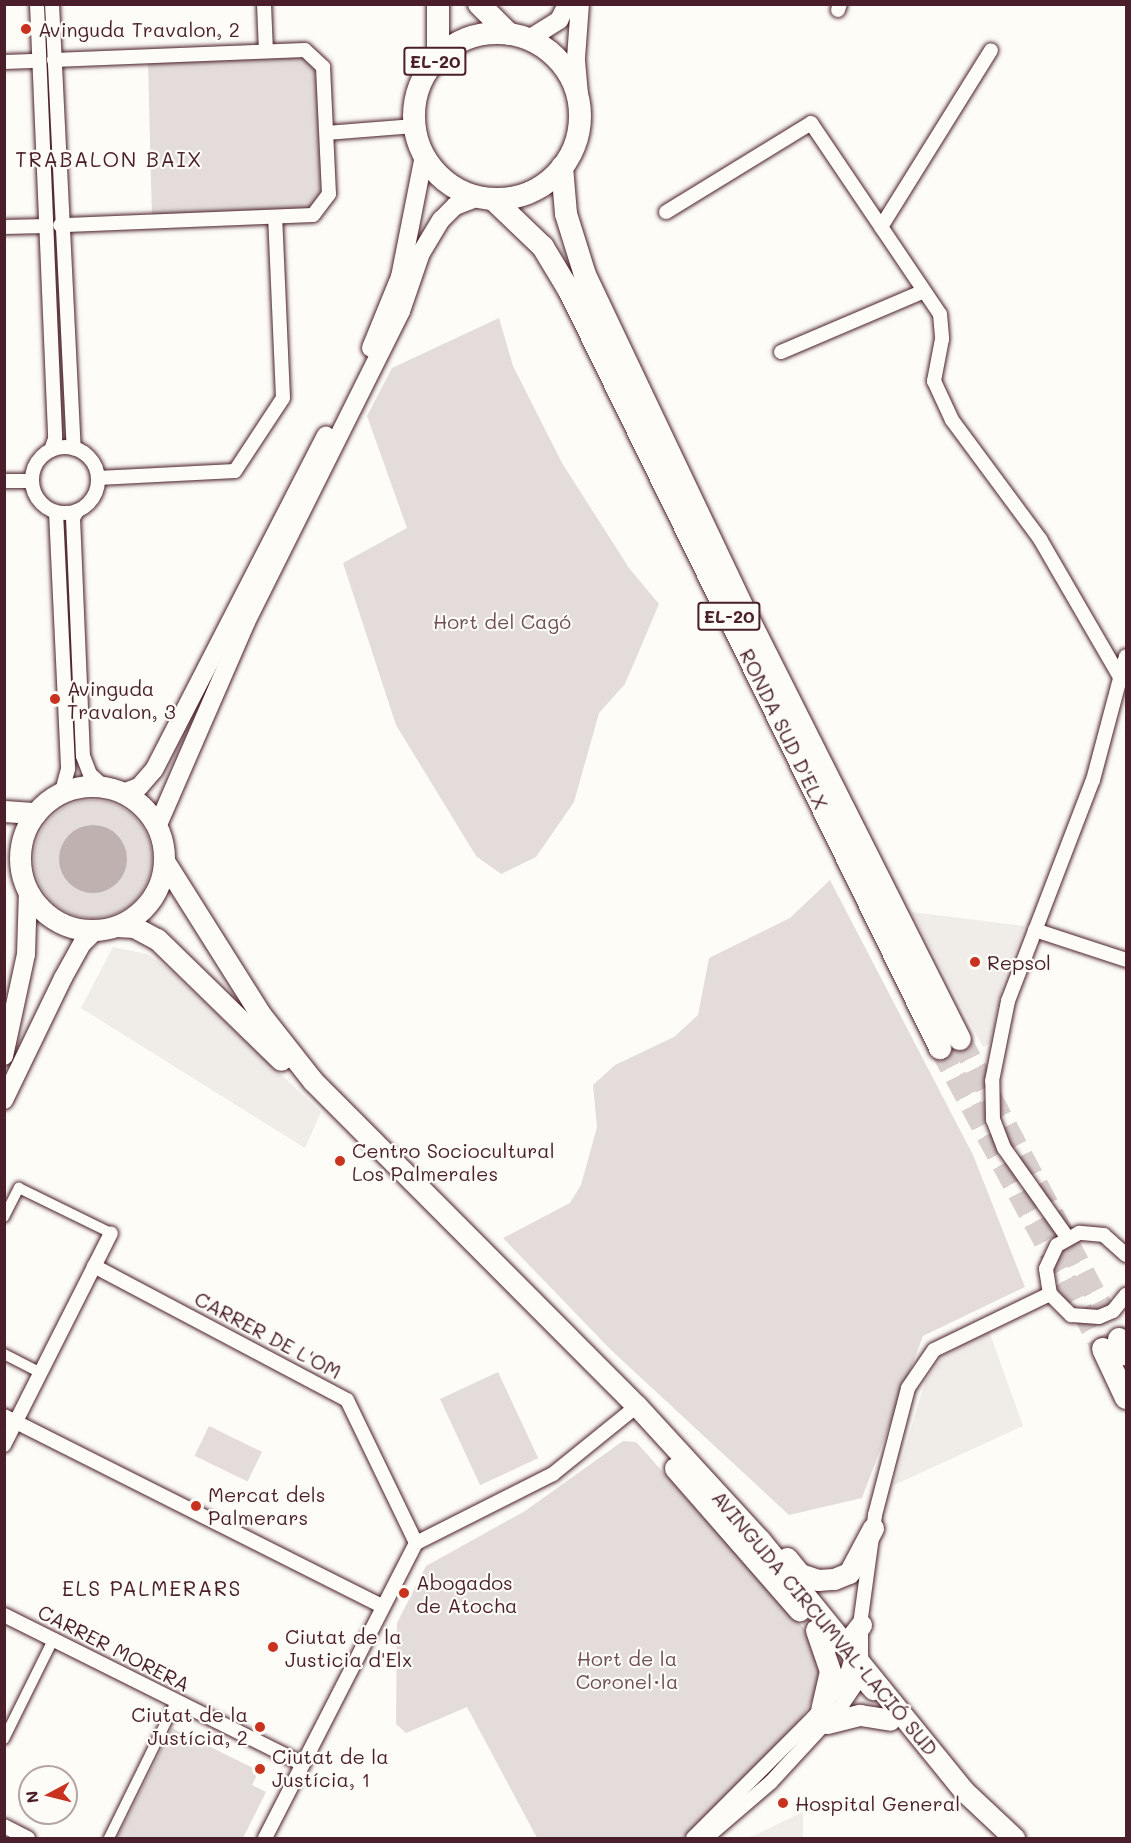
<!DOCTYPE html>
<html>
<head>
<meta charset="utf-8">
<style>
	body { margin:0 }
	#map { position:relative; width:1131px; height:1843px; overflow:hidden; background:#fdfcf7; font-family:Mali,sans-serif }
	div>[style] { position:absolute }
	.built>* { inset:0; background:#f0ece8 }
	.green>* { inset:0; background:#e3dcda; transform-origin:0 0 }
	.round { border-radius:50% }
	.water>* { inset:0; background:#c0b1b1 }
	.trunk-tunnel>* { height:22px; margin-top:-11px; transform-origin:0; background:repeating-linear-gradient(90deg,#d9d0ce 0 22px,transparent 0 33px) }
	.roads { filter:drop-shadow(0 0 2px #4a1f2b) drop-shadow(0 0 2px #4a1f2b) }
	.pedestrian>* { height:10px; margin:-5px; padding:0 5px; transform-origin:5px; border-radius:5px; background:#fdfcf7 }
	.minor>* { height:14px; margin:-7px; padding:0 7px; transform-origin:7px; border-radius:7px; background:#fdfcf7 }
	.minor>.ring { margin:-7px; padding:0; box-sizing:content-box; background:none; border:14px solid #fdfcf7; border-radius:50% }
	.secondary>* { height:18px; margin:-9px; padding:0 9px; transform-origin:9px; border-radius:9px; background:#fdfcf7 }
	.primary>* { height:21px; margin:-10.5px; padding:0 10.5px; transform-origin:10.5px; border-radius:10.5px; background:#fdfcf7 }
	.primary>.ring { margin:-10.5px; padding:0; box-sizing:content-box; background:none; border:21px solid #fdfcf7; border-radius:50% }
	.trunk>* { height:22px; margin:-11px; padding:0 11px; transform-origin:11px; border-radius:11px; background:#fdfcf7 }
	.trunk>.ring { margin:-11px; padding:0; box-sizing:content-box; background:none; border:22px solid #fdfcf7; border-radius:50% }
	.dots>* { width:16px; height:16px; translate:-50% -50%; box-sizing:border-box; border:3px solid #fdfcf7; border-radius:50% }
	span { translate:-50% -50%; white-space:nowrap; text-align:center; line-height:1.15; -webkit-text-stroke:4.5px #fdfcf7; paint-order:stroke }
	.shield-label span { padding:2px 4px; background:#fdfcf7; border:2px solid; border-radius:4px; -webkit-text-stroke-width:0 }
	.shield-label { font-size:18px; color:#4a1f2b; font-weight:700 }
	.poi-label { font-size:20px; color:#4a1f2b }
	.left { translate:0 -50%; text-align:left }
	.right { translate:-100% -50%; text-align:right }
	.park-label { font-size:20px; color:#704e57 }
	.street-label { font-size:20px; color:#4a1f2b }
	.neighbourhood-label { font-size:21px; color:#4a1f2b; letter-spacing:1.5px }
	.frame { position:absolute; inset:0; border:6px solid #4a1f2b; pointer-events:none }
	.north { position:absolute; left:18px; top:1765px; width:60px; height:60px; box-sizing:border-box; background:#fdfcf7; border:2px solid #b5a4a5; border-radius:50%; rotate:263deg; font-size:16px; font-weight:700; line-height:24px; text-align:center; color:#4a1f2b }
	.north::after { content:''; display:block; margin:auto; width:21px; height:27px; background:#c8321e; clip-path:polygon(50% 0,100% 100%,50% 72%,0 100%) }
</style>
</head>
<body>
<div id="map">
	<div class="built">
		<i style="clip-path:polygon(912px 912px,1025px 926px,1003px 981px,991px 1042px,983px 1047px)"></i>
		<i style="clip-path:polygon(113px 947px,147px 954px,169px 969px,321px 1112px,305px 1148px,81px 1008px)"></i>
		<i style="clip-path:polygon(989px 1331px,1023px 1426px,894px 1485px,925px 1382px,943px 1355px)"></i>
		<i style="clip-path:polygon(803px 1812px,803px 1838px,745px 1838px,755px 1835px)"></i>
	</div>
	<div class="green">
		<i style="clip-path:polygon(299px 55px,313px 66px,316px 74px,321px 189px,314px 206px,306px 210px,152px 218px,148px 61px)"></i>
		<i style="clip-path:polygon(499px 318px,513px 366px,562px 463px,629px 568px,659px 604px,625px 684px,599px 713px,574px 802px,536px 857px,501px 874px,476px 856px,396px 725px,343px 563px,407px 528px,367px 416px,392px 368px)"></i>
		<i class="round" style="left:34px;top:800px;width:118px;height:118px"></i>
		<i style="clip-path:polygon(830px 880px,973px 1155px,1025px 1287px,923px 1336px,862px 1498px,789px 1515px,611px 1350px,503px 1238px,570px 1203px,581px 1185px,597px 1127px,593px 1085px,615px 1065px,674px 1037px,698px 1015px,709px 958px,790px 918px)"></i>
		<i style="left:498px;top:1372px;width:95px;height:64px;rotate:65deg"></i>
		<i style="left:209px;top:1426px;width:59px;height:33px;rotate:26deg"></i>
		<i style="clip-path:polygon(623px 1441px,636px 1442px,810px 1635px,821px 1670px,817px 1691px,801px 1719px,717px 1809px,682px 1838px,537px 1838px,467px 1707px,406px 1733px,396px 1724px,397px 1623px,426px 1566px,525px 1511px)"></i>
		<i style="clip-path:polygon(172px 1728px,259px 1771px,252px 1785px,266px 1792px,243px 1838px,117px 1838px)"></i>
	</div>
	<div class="water">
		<i class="round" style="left:59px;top:825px;width:68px;height:68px"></i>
	</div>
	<div class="trunk-tunnel">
		<i style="left:960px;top:1039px;width:340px;rotate:62.1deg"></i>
		<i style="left:940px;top:1048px;width:342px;rotate:61.6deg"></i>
	</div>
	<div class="roads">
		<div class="pedestrian">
			<i style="left:4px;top:1217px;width:33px;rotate:-63deg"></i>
			<i style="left:19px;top:1188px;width:102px;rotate:26.1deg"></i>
			<i style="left:4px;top:1354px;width:42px;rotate:27.2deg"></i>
			<i style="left:4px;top:1739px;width:113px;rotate:-63.7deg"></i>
			<i style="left:109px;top:1838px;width:154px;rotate:-63.8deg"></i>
		</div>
		<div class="minor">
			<i style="left:37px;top:4px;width:435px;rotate:87.6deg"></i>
			<i style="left:55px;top:439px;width:12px;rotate:110deg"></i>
			<i style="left:52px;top:4px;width:445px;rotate:87.2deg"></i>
			<i style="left:264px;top:4px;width:47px;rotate:87.6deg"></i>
			<i style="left:838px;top:10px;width:6px;rotate:-72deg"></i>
			<i style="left:54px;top:60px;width:251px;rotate:-2.3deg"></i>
			<i style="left:305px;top:50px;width:25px;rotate:43deg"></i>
			<i style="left:323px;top:67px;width:127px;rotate:87.3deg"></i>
			<i style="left:329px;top:194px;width:26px;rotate:127deg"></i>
			<i style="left:313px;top:215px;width:253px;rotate:177.7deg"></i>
			<i style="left:4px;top:62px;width:35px;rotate:-2deg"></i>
			<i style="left:327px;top:133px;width:87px;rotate:-4.6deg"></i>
			<i style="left:666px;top:212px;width:170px;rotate:-31.5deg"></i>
			<i style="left:811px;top:123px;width:230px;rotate:56deg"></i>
			<i style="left:940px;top:314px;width:25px;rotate:85deg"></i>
			<i style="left:942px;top:339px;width:43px;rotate:100.8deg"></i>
			<i style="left:934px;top:381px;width:43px;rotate:65.2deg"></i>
			<i style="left:952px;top:420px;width:148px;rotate:53.5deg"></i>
			<i style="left:1040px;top:539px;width:160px;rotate:59.9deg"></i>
			<i style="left:4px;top:227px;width:42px;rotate:-1.4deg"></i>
			<i style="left:881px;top:227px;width:208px;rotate:-58.1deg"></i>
			<i style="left:781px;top:352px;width:155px;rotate:-23.1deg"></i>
			<i class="ring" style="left:32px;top:447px;width:52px;height:52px"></i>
			<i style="left:98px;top:478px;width:137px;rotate:-2.9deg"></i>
			<i style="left:235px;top:471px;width:87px;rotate:-56.7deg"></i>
			<i style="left:283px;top:398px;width:181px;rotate:-92.5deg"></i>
			<i style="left:4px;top:481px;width:28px"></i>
			<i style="left:77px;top:511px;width:8px;rotate:120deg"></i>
			<i style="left:73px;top:518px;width:238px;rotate:87.6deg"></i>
			<i style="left:83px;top:756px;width:19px;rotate:69deg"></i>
			<i style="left:90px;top:774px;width:19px;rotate:43deg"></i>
			<i style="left:56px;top:512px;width:257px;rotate:87.3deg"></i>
			<i style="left:68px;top:769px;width:24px;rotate:105deg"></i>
			<i style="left:1035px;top:930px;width:96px;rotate:18.2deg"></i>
			<i style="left:1067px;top:1237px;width:109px;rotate:-125.3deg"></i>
			<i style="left:1004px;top:1148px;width:30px;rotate:-111deg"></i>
			<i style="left:993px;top:1120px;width:39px;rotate:-91deg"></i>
			<i style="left:992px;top:1081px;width:82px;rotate:-78.7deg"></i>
			<i style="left:1008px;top:1001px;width:237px;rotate:-69deg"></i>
			<i style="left:1093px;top:780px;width:128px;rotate:-75.1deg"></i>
			<i style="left:1126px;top:1255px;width:30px;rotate:-138deg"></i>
			<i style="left:1104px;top:1235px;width:25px;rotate:-175deg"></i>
			<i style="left:1079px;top:1233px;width:25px;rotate:151deg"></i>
			<i style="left:1057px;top:1245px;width:26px;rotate:115deg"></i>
			<i style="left:1046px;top:1269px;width:25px;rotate:81deg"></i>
			<i style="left:1050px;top:1294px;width:30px;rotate:45deg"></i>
			<i style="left:1071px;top:1315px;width:28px;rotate:4deg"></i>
			<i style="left:1099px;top:1317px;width:15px;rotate:-23deg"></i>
			<i style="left:1113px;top:1311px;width:21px;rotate:-51deg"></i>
			<i style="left:94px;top:1266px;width:286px;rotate:27.9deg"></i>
			<i style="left:347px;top:1400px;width:159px;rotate:64.2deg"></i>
			<i style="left:4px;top:1416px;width:424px;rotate:26.7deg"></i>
			<i style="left:4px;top:1445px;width:237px;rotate:-63.2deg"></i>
			<i style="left:4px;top:1615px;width:334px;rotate:26.5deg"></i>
			<i style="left:859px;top:1632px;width:118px;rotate:-82.2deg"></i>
			<i style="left:875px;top:1515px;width:131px;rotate:-75.4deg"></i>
			<i style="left:908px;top:1388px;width:46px;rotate:-55.6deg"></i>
			<i style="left:934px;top:1350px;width:129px;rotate:-25.8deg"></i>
			<i style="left:4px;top:1826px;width:27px;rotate:27deg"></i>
			<i style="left:265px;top:1838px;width:331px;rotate:-62.9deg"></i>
			<i style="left:416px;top:1543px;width:153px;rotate:-26.7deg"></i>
			<i style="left:553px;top:1474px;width:108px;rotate:-39deg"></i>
			<i style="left:693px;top:1838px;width:170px;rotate:-45deg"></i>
			<i style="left:813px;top:1718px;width:50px;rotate:-49.9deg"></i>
			<i style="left:845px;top:1680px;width:31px;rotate:-73deg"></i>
			<i style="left:706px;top:1838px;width:86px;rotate:-40.7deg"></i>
			<i style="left:771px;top:1782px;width:105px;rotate:-47.3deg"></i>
			<i style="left:842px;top:1705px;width:22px;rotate:-56deg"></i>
			<i style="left:854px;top:1687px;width:32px;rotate:-77deg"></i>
			<i style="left:861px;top:1656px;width:31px;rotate:-90deg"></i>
		</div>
		<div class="secondary">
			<i style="left:529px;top:39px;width:36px;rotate:-32deg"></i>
			<i style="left:559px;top:20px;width:18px;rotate:-63deg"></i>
			<i style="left:579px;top:95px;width:37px;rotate:-95deg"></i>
			<i style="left:576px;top:58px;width:54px;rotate:-85.8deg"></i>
			<i style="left:371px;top:348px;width:77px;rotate:-67.8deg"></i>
			<i style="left:400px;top:277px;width:123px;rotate:-78.8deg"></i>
			<i style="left:123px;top:793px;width:17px;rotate:-21deg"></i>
			<i style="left:139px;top:787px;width:23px;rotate:-49deg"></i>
			<i style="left:154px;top:770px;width:376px;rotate:-62.8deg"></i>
			<i style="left:157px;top:827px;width:223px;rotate:-66.5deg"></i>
			<i style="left:246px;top:622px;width:347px;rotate:-63.5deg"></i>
			<i style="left:401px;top:311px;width:61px;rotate:-71deg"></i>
			<i style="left:421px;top:253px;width:39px;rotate:-59deg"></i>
			<i style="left:441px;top:220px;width:20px;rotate:-45deg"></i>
			<i style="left:455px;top:206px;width:25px;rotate:-21deg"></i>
			<i style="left:4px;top:1056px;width:104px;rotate:-77.8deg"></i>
			<i style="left:26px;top:954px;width:63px;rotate:-88.2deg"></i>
			<i style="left:4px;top:1100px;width:136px;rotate:-64.2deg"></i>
			<i style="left:63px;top:978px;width:39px;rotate:-61deg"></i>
			<i style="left:82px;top:944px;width:20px;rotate:-45deg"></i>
		</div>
		<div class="primary">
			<i class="ring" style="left:20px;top:786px;width:123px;height:123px"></i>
			<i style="left:4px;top:811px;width:32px;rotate:4deg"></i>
			<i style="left:164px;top:861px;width:182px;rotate:57.8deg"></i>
			<i style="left:261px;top:1015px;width:84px;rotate:51.8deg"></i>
			<i style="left:313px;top:1081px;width:459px;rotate:45.1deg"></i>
			<i style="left:637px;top:1406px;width:182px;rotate:47.5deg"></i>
			<i style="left:760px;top:1540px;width:323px;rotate:50.9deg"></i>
			<i style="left:964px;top:1791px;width:69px;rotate:43.2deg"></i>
			<i style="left:117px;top:926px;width:17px;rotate:3deg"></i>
			<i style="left:134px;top:927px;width:26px;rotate:28deg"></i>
			<i style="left:157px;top:939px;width:173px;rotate:44.3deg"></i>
			<i style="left:675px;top:1468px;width:189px;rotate:48.9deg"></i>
			<i style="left:787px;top:1558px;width:21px;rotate:51deg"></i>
			<i style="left:800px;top:1574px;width:19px;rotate:18deg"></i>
			<i style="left:818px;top:1580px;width:16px;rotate:-4deg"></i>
			<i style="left:834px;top:1579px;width:16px;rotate:-22deg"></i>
			<i style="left:849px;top:1573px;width:51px;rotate:-61.9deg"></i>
			<i style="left:816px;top:1630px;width:43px;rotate:71.1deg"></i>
			<i style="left:830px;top:1671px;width:39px;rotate:103deg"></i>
			<i style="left:830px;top:1636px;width:8px;rotate:40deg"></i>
			<i style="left:836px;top:1641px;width:14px;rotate:-8deg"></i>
			<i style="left:850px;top:1639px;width:18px;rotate:-52deg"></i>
			<i style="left:845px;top:1680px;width:18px;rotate:-9deg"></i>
			<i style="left:863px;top:1677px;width:16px;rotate:50deg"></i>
			<i style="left:827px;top:1723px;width:34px;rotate:-14deg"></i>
			<i style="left:860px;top:1715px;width:30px;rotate:9deg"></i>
		</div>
		<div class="trunk">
			<i style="left:479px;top:4px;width:42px;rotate:45deg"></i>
			<i class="ring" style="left:414px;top:33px;width:144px;height:144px"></i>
			<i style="left:438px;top:57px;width:53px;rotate:-90deg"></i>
			<i style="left:562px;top:167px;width:47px;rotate:85.1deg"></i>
			<i style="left:566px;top:214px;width:64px;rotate:72.7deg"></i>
			<i style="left:585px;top:275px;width:373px;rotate:64.6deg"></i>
			<i style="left:745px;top:612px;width:478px;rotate:63.3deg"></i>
			<i style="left:494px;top:200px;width:68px;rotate:43.8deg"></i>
			<i style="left:543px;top:247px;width:52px;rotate:59deg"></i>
			<i style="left:570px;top:292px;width:842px;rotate:63.92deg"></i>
			<i style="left:1119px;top:1339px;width:17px;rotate:66deg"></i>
			<i style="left:1103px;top:1349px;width:54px;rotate:64.9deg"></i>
		</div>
	</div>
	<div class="dots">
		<i style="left:26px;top:29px;background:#c8321e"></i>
		<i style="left:55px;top:699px;background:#c8321e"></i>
		<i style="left:975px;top:962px;background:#c8321e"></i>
		<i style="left:340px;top:1161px;background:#c8321e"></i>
		<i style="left:196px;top:1506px;background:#c8321e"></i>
		<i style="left:404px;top:1593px;background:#c8321e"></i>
		<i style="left:273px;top:1647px;background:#c8321e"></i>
		<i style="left:260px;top:1727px;background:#c8321e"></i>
		<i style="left:260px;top:1769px;background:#c8321e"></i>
		<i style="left:783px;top:1803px;background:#c8321e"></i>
	</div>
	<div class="shield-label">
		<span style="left:435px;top:61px">EL-20</span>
		<span style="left:729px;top:616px">EL-20</span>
	</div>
	<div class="poi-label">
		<span class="left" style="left:38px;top:29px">Avinguda Travalon, 2</span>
		<span class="left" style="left:67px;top:700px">Avinguda<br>Travalon, 3</span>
		<span class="left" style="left:987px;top:962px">Repsol</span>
		<span class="left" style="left:352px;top:1162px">Centro Sociocultural<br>Los Palmerales</span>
		<span class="left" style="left:208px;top:1506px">Mercat dels<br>Palmerars</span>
		<span class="left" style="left:416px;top:1594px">Abogados<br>de Atocha</span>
		<span class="left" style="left:285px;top:1648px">Ciutat de la<br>Justicia d'Elx</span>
		<span class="right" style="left:248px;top:1726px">Ciutat de la<br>Justícia, 2</span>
		<span class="left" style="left:272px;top:1768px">Ciutat de la<br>Justícia, 1</span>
		<span class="left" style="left:795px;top:1803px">Hospital General</span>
	</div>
	<div class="park-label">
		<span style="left:502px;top:621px">Hort del Cagó</span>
		<span style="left:627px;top:1670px">Hort de la<br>Coronel·la</span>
	</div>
	<div class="street-label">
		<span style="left:784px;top:729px;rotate:64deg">RONDA SUD D'ELX</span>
		<span style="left:268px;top:1335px;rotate:28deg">CARRER DE L'OM</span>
		<span style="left:825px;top:1623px;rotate:50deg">AVINGUDA CIRCUMVAL·LACIÓ SUD</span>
		<span style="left:114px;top:1648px;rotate:27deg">CARRER MORERA</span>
	</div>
	<div class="neighbourhood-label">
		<span style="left:109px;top:159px">TRABALON BAIX</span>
		<span style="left:152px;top:1588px">ELS PALMERARS</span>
	</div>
	<div class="frame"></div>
	<div class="north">N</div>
</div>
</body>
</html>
